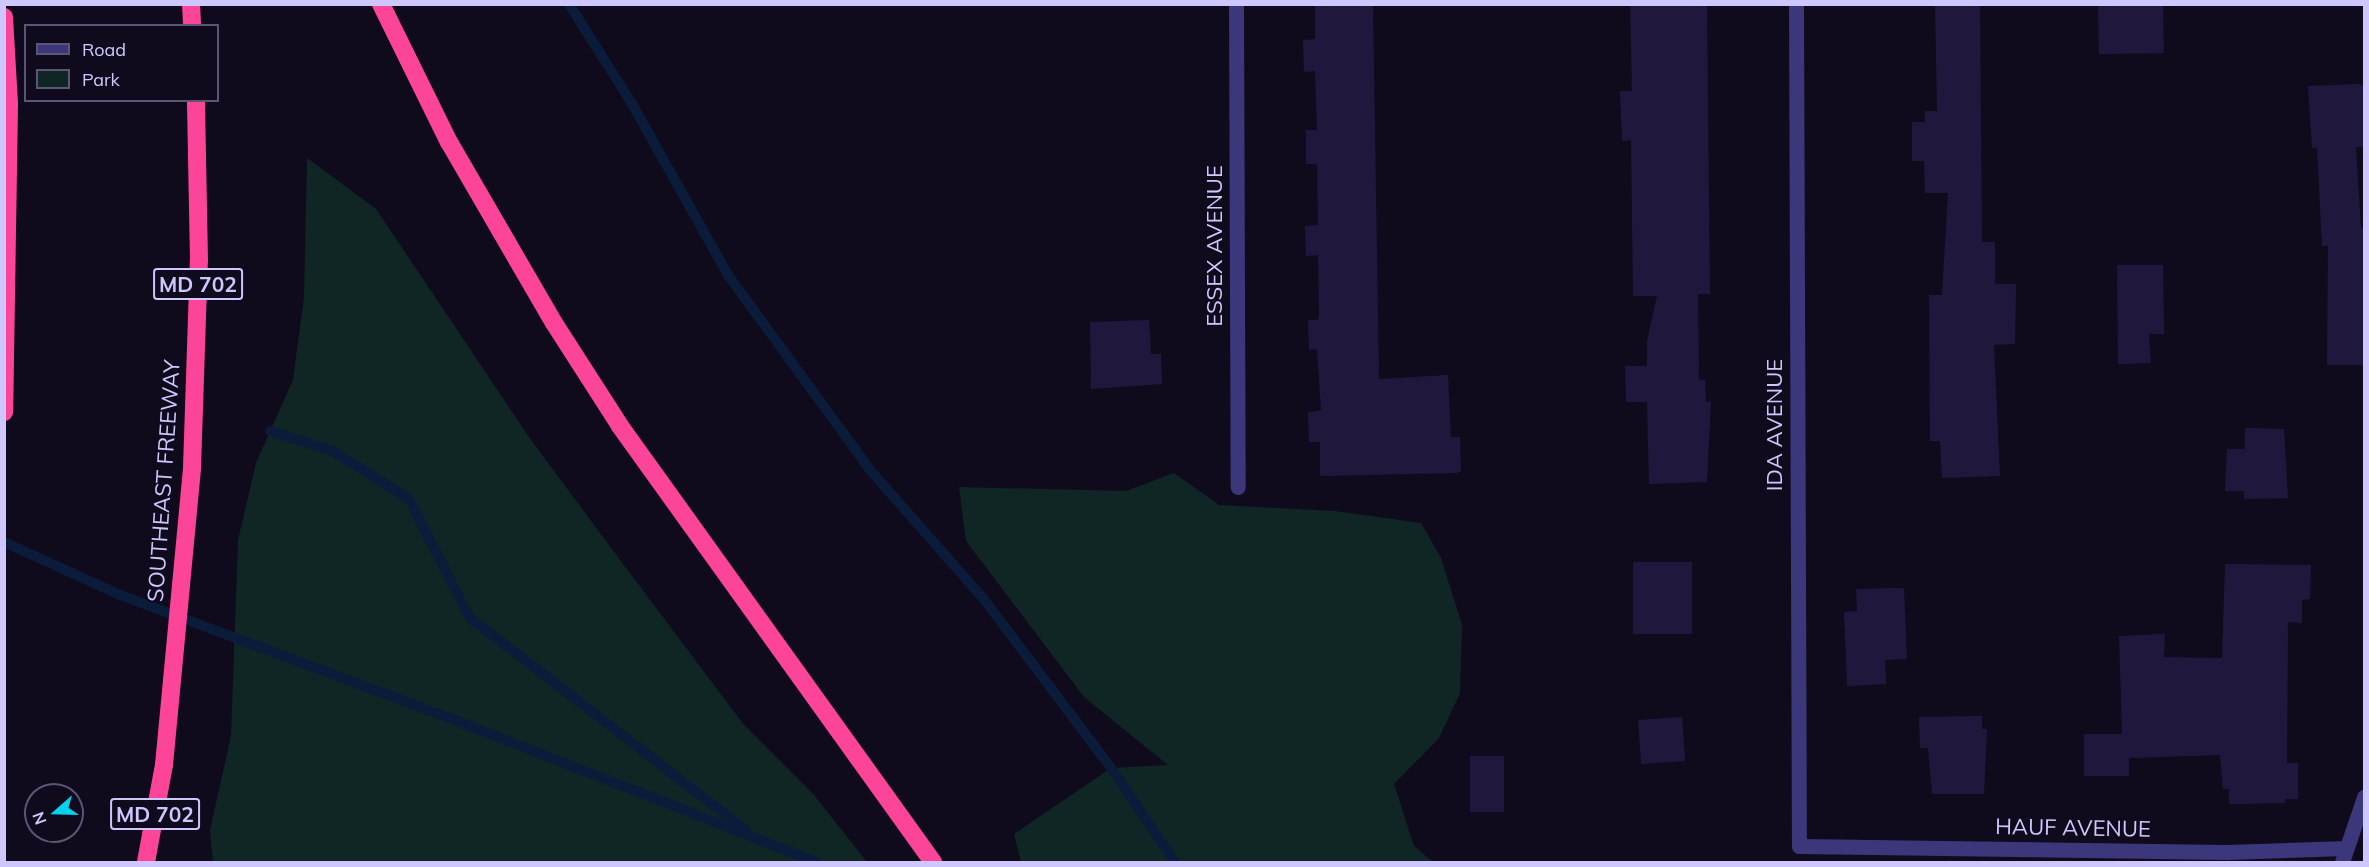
<!DOCTYPE html>
<html>
<head>
<meta charset="utf-8">
<style>
	body { margin:0 }
	#map { position:relative; width:2369px; height:867px; overflow:hidden; background:#0f0b1c; font-family:Mulish,sans-serif }
	div>[style] { position:absolute }
	.green>* { inset:0; background:#0f2625 }
	.stream>* { height:10px; margin:-5px; padding:0 5px; transform-origin:5px; border-radius:5px; background:#0b1c3b }
	.building>* { inset:0; background:#20183c; transform-origin:0 0 }
	.minor>* { height:15px; margin:-7.5px; padding:0 7.5px; transform-origin:7.5px; border-radius:7.5px; background:#3b377a }
	.highway>* { height:18px; margin:-9px; padding:0 9px; transform-origin:9px; border-radius:9px; background:#fc4499 }
	span { translate:-50% -50%; white-space:nowrap; text-align:center; line-height:1.15; -webkit-text-stroke:4.5px #0f0b1c; paint-order:stroke }
	.shield-label span { padding:2px 4px; background:#0f0b1c; border:2px solid; border-radius:4px; -webkit-text-stroke-width:0 }
	.shield-label { font-size:21px; color:#cec7fe; font-weight:700 }
	.street-label { font-size:22px; color:#cec7fe }
	.frame { position:absolute; inset:0; border:6px solid #cec7fe; pointer-events:none }
	.legend { position:absolute; left:24px; top:24px; width:195px; height:78px; box-sizing:border-box; background:#0f0b1c; border:2px solid #5b5676; margin:0; padding:8px 10px; list-style:none; font-size:18px; color:#cec7fe }
	.legend li { display:flex; align-items:center; gap:12px; height:30px }
	.legend b { width:30px; border:2px solid #5b5676 }
	.north { position:absolute; left:24px; top:783px; width:60px; height:60px; box-sizing:border-box; background:#0f0b1c; border:2px solid #5b5676; border-radius:50%; rotate:250deg; font-size:16px; font-weight:700; line-height:24px; text-align:center; color:#cec7fe }
	.north::after { content:''; display:block; margin:auto; width:21px; height:27px; background:#04d2ee; clip-path:polygon(50% 0,100% 100%,50% 72%,0 100%) }
</style>
</head>
<body>
<div id="map">
	<div class="green">
		<i style="clip-path:polygon(307px 158px,376px 209px,531px 440px,623px 564px,744px 725px,814px 795px,867px 862px,213px 862px,210px 830px,231px 736px,238px 540px,256px 463px,293px 380px,304px 297px)"></i>
		<i style="clip-path:polygon(1174px 473px,1219px 505px,1335px 511px,1421px 523px,1441px 558px,1462px 625px,1460px 693px,1439px 738px,1394px 784px,1414px 846px,1433px 862px,1021px 862px,1014px 834px,1111px 768px,1168px 765px,1084px 697px,966px 541px,959px 487px,1126px 491px)"></i>
	</div>
	<div class="stream">
		<i style="left:569px;top:4px;width:116px;rotate:57.7deg"></i>
		<i style="left:631px;top:102px;width:198px;rotate:60.7deg"></i>
		<i style="left:728px;top:275px;width:241px;rotate:53.9deg"></i>
		<i style="left:870px;top:470px;width:171px;rotate:48.6deg"></i>
		<i style="left:983px;top:598px;width:213px;rotate:53deg"></i>
		<i style="left:1111px;top:768px;width:114px;rotate:55.8deg"></i>
		<i style="left:270px;top:431px;width:66px;rotate:17.6deg"></i>
		<i style="left:333px;top:451px;width:90px;rotate:32.3deg"></i>
		<i style="left:409px;top:499px;width:132px;rotate:63deg"></i>
		<i style="left:469px;top:617px;width:351px;rotate:37.6deg"></i>
		<i style="left:4px;top:542px;width:125px;rotate:24.5deg"></i>
		<i style="left:118px;top:594px;width:343px;rotate:20.5deg"></i>
		<i style="left:439px;top:714px;width:405px;rotate:21.4deg"></i>
	</div>
	<div class="building">
		<i style="clip-path:polygon(1315px 4px,1373px 4px,1379px 379px,1448px 375px,1451px 437px,1460px 437px,1461px 471px,1457px 473px,1320px 476px,1320px 442px,1309px 442px,1308px 413px,1321px 410px,1317px 349px,1309px 350px,1308px 320px,1318px 320px,1319px 316px,1318px 255px,1306px 256px,1305px 226px,1318px 225px,1317px 164px,1306px 164px,1306px 130px,1317px 130px,1315px 71px,1304px 72px,1303px 40px,1315px 39px)"></i>
		<i style="clip-path:polygon(1630px 4px,1707px 4px,1710px 294px,1698px 294px,1699px 380px,1705px 380px,1706px 402px,1711px 402px,1707px 482px,1649px 484px,1647px 402px,1626px 402px,1625px 366px,1647px 366px,1647px 341px,1657px 296px,1633px 296px,1631px 140px,1622px 141px,1620px 91px,1632px 91px)"></i>
		<i style="clip-path:polygon(1935px 4px,1980px 4px,1982px 242px,1995px 242px,1995px 284px,2016px 284px,2015px 344px,1994px 345px,2000px 476px,1942px 478px,1940px 441px,1930px 441px,1929px 295px,1942px 295px,1948px 193px,1925px 193px,1924px 161px,1912px 161px,1912px 122px,1925px 122px,1925px 111px,1937px 111px)"></i>
		<i style="left:2163px;top:5px;width:48px;height:65px;rotate:89deg"></i>
		<i style="clip-path:polygon(2359px 84px,2364px 86px,2364px 147px,2356px 147px,2361px 228px,2364px 228px,2364px 365px,2327px 365px,2328px 246px,2322px 246px,2317px 148px,2312px 148px,2308px 86px)"></i>
		<i style="clip-path:polygon(2117px 265px,2163px 265px,2164px 334px,2149px 334px,2151px 363px,2118px 364px)"></i>
		<i style="clip-path:polygon(1149px 320px,1151px 354px,1161px 354px,1162px 384px,1091px 389px,1090px 322px)"></i>
		<i style="clip-path:polygon(2245px 428px,2284px 429px,2288px 498px,2244px 499px,2244px 491px,2225px 491px,2227px 449px,2245px 449px)"></i>
		<i style="left:1692px;top:562px;width:72px;height:59px;rotate:90deg"></i>
		<i style="clip-path:polygon(2225px 564px,2311px 565px,2310px 599px,2302px 600px,2302px 623px,2288px 622px,2287px 763px,2298px 763px,2298px 799px,2285px 799px,2285px 803px,2229px 804px,2229px 789px,2223px 789px,2220px 755px,2129px 758px,2129px 776px,2084px 776px,2084px 734px,2122px 734px,2119px 636px,2165px 634px,2164px 657px,2222px 658px)"></i>
		<i style="clip-path:polygon(1904px 588px,1907px 659px,1885px 660px,1886px 684px,1847px 686px,1844px 612px,1857px 611px,1856px 589px)"></i>
		<i style="clip-path:polygon(1982px 716px,1982px 729px,1987px 729px,1984px 794px,1932px 794px,1928px 748px,1920px 748px,1919px 717px)"></i>
		<i style="left:1682px;top:717px;width:44px;height:44px;rotate:86deg"></i>
		<i style="left:1470px;top:756px;width:34px;height:56px"></i>
	</div>
	<div class="minor">
		<i style="left:1236px;top:4px;width:483px;rotate:89.8deg"></i>
		<i style="left:1796px;top:4px;width:842px;rotate:89.8deg"></i>
		<i style="left:1799px;top:846px;width:427px;rotate:0.8deg"></i>
		<i style="left:2226px;top:852px;width:120px;rotate:-1.9deg"></i>
		<i style="left:2342px;top:862px;width:69px;rotate:-71.3deg"></i>
	</div>
	<div class="highway">
		<i style="left:191px;top:4px;width:22px;rotate:87deg"></i>
		<i style="left:381px;top:4px;width:154px;rotate:63.8deg"></i>
		<i style="left:449px;top:142px;width:209px;rotate:59.9deg"></i>
		<i style="left:554px;top:323px;width:122px;rotate:57.3deg"></i>
		<i style="left:620px;top:426px;width:537px;rotate:54.33deg"></i>
		<i style="left:4px;top:17px;width:88px;rotate:86.7deg"></i>
		<i style="left:9px;top:105px;width:307px;rotate:90.9deg"></i>
		<i style="left:146px;top:862px;width:99px;rotate:-79.5deg"></i>
		<i style="left:164px;top:765px;width:298px;rotate:-84.6deg"></i>
		<i style="left:192px;top:468px;width:208px;rotate:-88.1deg"></i>
		<i style="left:199px;top:260px;width:160px;rotate:-91.1deg"></i>
	</div>
	<div class="shield-label">
		<span style="left:198px;top:284px">MD 702</span>
		<span style="left:155px;top:814px">MD 702</span>
	</div>
	<div class="street-label">
		<span style="left:1215px;top:246px;rotate:-90deg">ESSEX AVENUE</span>
		<span style="left:1775px;top:425px;rotate:-90deg">IDA AVENUE</span>
		<span style="left:164px;top:481px;rotate:-86deg">SOUTHEAST FREEWAY</span>
		<span style="left:2073px;top:828px;rotate:1deg">HAUF AVENUE</span>
	</div>
	<div class="frame"></div>
	<ul class="legend">
	<li><b style="height:8px;background:#3b377a"></b>Road</li>
	<li><b style="height:16px;background:#0f2625"></b>Park</li>
	</ul>
	<div class="north">N</div>
</div>
</body>
</html>
